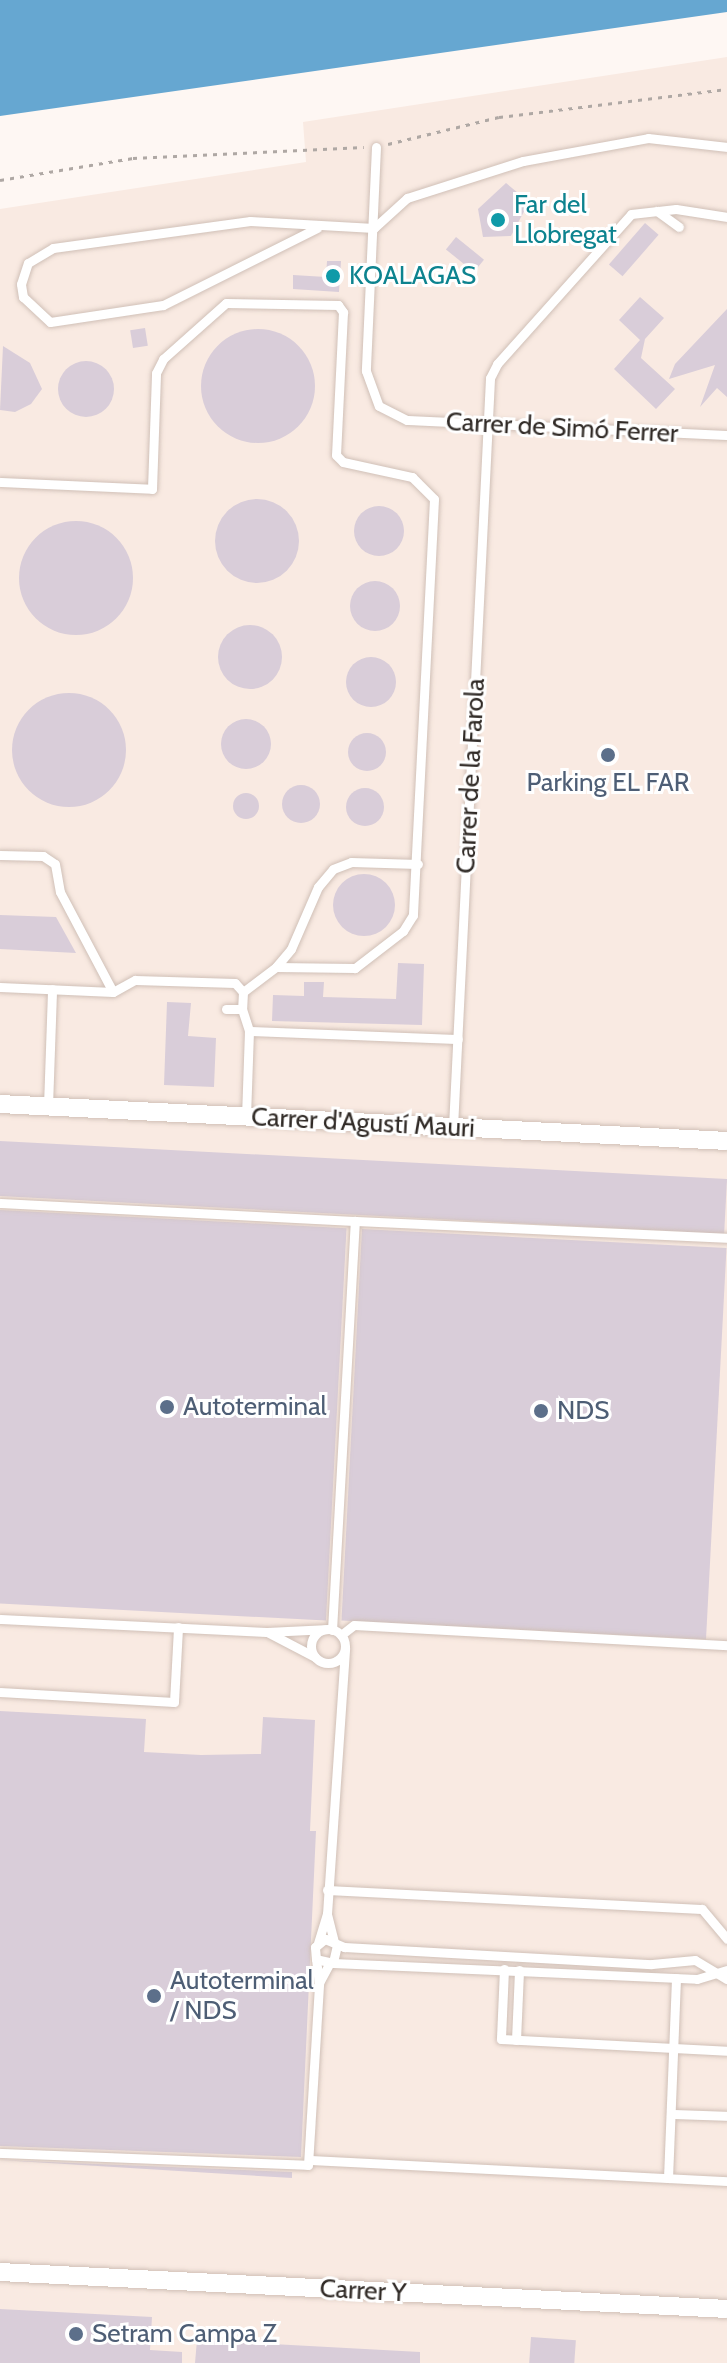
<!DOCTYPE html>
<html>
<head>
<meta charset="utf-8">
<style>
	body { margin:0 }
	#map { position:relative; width:727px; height:2363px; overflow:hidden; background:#fef7f3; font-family:Cabin,sans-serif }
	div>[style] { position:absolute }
	.built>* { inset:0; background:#f9eae2 }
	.water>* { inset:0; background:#66a7d1 }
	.building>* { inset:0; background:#d9cdd9; transform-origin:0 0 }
	.round { border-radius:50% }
	.path>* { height:3px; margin-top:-1.5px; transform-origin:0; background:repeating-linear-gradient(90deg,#afa8a4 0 4px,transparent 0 10px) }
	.roads { filter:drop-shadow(0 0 2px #d0c0b7) drop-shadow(0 0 2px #d0c0b7) }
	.lane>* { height:9px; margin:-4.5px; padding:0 4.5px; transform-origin:4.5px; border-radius:4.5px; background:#fff }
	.lane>.ring { margin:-4.5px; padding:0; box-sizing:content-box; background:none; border:9px solid #fff; border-radius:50% }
	.street>* { height:18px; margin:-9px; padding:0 9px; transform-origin:9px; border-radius:9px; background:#fff }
	.dots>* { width:22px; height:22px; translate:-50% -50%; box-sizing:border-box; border:4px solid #fff; border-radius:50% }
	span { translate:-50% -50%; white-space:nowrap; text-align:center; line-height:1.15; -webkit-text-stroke:6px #fff; paint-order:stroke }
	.culture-label { font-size:26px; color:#0d838f }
	.left { translate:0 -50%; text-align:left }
	.street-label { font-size:26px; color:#302a26 }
	.service-label { font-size:26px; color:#4e5e75 }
</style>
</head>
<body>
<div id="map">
	<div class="built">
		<i style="clip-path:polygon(727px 57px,727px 2363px,0 2363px,0 209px,306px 162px,303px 122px)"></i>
	</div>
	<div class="water">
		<i style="clip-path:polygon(0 0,727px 0,727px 12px,0 116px)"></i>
	</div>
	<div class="building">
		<i style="clip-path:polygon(506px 183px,529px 202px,511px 236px,483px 237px,478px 209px)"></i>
		<i style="left:645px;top:223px;width:18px;height:55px;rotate:41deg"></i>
		<i style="left:456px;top:237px;width:36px;height:16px;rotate:39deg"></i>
		<i style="clip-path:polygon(327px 261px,341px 261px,339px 292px,293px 289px,293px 275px,326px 277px)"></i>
		<i style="clip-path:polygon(640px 297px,664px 318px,645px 339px,641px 358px,675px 389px,656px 409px,614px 369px,640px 340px,619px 320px)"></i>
		<i style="clip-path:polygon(727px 309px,727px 397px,717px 388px,700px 407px,715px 365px,669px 379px,675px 364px)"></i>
		<i style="left:145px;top:328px;width:18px;height:15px;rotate:81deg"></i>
		<i class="round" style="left:201px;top:329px;width:114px;height:114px"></i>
		<i style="clip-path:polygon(3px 346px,30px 363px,42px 389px,31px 404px,15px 412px,0 410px)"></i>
		<i class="round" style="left:58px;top:361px;width:56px;height:56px"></i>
		<i class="round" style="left:215px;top:499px;width:84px;height:84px"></i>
		<i class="round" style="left:354px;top:506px;width:50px;height:50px"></i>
		<i class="round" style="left:19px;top:521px;width:114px;height:114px"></i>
		<i class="round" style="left:350px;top:581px;width:50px;height:50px"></i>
		<i class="round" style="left:218px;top:625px;width:64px;height:64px"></i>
		<i class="round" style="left:346px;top:657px;width:50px;height:50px"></i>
		<i class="round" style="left:12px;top:693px;width:114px;height:114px"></i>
		<i class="round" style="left:221px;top:719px;width:50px;height:50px"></i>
		<i class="round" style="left:348px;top:733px;width:38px;height:38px"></i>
		<i class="round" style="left:282px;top:785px;width:38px;height:38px"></i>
		<i class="round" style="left:346px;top:788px;width:38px;height:38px"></i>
		<i class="round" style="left:233px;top:793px;width:26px;height:26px"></i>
		<i class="round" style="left:333px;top:874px;width:62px;height:62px"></i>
		<i style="clip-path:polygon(0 915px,56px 917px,76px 953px,0 949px)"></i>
		<i style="clip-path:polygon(398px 963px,424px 964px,422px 1025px,272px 1021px,273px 995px,304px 996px,304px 982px,324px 982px,323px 997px,396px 999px)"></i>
		<i style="clip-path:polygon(167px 1002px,191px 1003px,188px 1036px,216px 1038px,214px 1087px,164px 1085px)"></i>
		<i style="left:0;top:1141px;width:728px;height:55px;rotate:3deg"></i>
		<i style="left:0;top:1210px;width:347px;height:393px;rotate:3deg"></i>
		<i style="left:362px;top:1229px;width:365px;height:392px;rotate:3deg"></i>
		<i style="clip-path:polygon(0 1711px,146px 1719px,144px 1752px,201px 1755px,261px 1754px,263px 1717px,315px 1720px,310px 1831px,316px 1831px,301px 2157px,0 2146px)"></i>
		<i style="clip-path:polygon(0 2160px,292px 2172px,292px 2178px)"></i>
		<i style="clip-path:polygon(0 2309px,152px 2317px,150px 2350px,182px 2352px,182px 2363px,0 2363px)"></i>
		<i style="left:531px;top:2337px;width:45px;height:26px;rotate:4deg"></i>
		<i style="clip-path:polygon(197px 2340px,420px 2352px,420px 2363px,195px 2363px)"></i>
	</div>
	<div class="path">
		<i style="left:388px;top:144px;width:114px;rotate:-13.7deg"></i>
		<i style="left:499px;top:117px;width:230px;rotate:-7deg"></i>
		<i style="left:0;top:180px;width:135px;rotate:-9.4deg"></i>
		<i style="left:133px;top:158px;width:231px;rotate:-2.7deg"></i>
	</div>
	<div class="roads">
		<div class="lane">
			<i style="left:376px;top:147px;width:224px;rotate:92.6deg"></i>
			<i style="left:366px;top:371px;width:37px;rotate:70deg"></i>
			<i style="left:379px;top:406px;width:31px;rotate:27deg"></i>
			<i style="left:407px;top:420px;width:320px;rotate:2.7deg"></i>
			<i style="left:657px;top:211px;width:27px;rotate:36deg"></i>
			<i style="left:317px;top:228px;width:172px;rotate:153.4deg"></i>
			<i style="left:163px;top:305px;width:114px;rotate:171.4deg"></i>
			<i style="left:50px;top:322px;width:37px;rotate:-137deg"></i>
			<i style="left:23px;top:297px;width:13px;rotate:-99deg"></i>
			<i style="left:21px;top:284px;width:22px;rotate:-72deg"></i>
			<i style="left:28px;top:263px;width:29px;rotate:-31deg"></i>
			<i style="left:53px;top:248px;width:199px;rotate:-7.8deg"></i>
			<i style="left:250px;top:221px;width:124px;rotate:3.2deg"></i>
			<i style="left:374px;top:228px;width:45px;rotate:-42.3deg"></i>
			<i style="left:407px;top:198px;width:122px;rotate:-17.7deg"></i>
			<i style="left:523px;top:161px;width:127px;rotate:-10.4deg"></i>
			<i style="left:648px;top:138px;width:80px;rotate:6.5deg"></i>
			<i style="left:0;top:482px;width:152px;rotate:2.6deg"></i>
			<i style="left:152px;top:489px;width:116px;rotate:-88deg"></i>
			<i style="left:156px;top:373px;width:16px;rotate:-63deg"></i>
			<i style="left:163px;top:359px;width:84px;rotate:-41.6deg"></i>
			<i style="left:226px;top:303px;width:112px;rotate:1deg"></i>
			<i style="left:338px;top:305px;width:9px;rotate:54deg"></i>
			<i style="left:343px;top:312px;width:143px;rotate:92.8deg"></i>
			<i style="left:336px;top:455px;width:10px;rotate:45deg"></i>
			<i style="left:343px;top:462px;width:71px;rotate:12.3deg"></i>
			<i style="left:412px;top:477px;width:31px;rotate:45deg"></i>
			<i style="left:434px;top:499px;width:417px;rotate:92.9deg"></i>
			<i style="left:413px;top:915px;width:19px;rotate:122deg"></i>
			<i style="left:403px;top:931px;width:61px;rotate:142.4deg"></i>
			<i style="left:355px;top:968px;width:79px;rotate:-179.3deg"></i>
			<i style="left:276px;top:967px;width:41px;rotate:142.9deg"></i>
			<i style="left:243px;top:992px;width:17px;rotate:93deg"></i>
			<i style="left:0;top:855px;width:43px;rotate:1.3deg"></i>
			<i style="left:43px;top:856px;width:14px;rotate:34deg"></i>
			<i style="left:55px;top:864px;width:28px;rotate:80deg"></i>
			<i style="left:60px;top:892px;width:113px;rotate:62.1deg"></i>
			<i style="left:276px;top:967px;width:23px;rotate:-50deg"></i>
			<i style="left:291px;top:949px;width:68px;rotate:-66.5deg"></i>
			<i style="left:318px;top:887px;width:23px;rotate:-50deg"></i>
			<i style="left:333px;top:869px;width:19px;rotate:-21deg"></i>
			<i style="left:351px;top:862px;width:67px;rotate:1.7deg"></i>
			<i style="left:0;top:987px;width:113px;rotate:2.5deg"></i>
			<i style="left:113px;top:992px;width:25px;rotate:-29deg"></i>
			<i style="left:135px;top:980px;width:100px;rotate:1.7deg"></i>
			<i style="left:235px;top:983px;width:12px;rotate:48deg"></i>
			<i style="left:226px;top:1009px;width:16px"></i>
			<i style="left:242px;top:1009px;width:23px;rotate:72deg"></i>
			<i style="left:249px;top:1031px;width:86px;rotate:92deg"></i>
			<i style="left:249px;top:1031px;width:209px;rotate:2.2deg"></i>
			<i style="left:48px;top:1106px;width:117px;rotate:-88deg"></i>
			<i style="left:453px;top:1127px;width:750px;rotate:-87.17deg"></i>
			<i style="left:490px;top:378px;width:16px;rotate:-63deg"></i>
			<i style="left:497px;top:364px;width:201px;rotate:-48.2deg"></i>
			<i style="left:631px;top:214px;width:45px;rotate:-6.3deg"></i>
			<i style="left:676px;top:209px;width:52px;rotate:8.9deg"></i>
			<i style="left:0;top:1203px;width:355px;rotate:2.9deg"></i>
			<i style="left:0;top:1619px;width:267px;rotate:2.8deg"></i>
			<i class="ring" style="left:311px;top:1629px;width:25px;height:25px"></i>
			<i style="left:332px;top:1630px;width:410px;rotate:-86.8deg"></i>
			<i style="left:355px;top:1221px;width:372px;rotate:2.6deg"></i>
			<i style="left:341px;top:1635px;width:16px;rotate:-38deg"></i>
			<i style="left:354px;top:1625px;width:374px;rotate:3.1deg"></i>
			<i style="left:315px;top:1657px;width:54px;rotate:-152.5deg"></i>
			<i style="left:267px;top:1632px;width:62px;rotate:-2.8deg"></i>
			<i style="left:0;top:1692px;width:174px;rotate:3.3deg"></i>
			<i style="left:174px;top:1702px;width:75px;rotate:-86.9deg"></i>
			<i style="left:327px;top:1890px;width:375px;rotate:2.9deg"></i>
			<i style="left:702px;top:1909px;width:39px;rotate:50deg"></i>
			<i style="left:327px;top:1914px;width:267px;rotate:-86.1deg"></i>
			<i style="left:318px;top:1943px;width:30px;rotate:-73deg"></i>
			<i style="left:327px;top:1914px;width:29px;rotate:76deg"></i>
			<i style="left:337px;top:1945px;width:18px;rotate:103deg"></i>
			<i style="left:333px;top:1963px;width:17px;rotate:-167deg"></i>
			<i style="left:316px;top:1959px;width:12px;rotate:-95deg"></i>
			<i style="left:315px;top:1947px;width:13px;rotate:-39deg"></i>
			<i style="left:325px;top:1939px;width:21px;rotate:23deg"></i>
			<i style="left:344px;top:1947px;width:308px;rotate:3.2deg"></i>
			<i style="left:652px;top:1964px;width:43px;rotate:-5.3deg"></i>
			<i style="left:695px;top:1960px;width:37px;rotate:31deg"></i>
			<i style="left:316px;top:1959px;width:24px;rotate:83deg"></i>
			<i style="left:319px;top:1983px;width:21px;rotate:-62deg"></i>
			<i style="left:333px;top:1963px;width:364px;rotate:2.5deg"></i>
			<i style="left:697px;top:1979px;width:31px;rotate:-17deg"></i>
			<i style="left:504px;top:1969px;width:70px;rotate:92.5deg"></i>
			<i style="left:501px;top:2039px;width:226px;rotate:3deg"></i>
			<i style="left:516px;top:2040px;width:70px;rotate:-87.5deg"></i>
			<i style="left:671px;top:2114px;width:56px;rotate:2deg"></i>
			<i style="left:0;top:2153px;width:308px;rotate:2.2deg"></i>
			<i style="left:308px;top:2165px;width:182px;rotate:-86.5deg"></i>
			<i style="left:310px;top:2160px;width:418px;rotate:2.9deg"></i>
			<i style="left:668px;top:2178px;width:200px;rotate:-87.7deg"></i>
		</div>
		<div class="street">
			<i style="left:0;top:1104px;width:728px;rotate:2.91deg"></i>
			<i style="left:0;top:2272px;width:728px;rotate:2.91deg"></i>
		</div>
	</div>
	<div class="dots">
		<i style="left:498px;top:220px;background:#0f9aa8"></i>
		<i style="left:333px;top:276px;background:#0f9aa8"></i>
		<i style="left:608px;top:755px;background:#5c6f8a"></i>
		<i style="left:167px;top:1407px;background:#5c6f8a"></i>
		<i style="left:541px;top:1411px;background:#5c6f8a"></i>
		<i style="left:154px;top:1996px;background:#5c6f8a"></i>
		<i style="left:76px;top:2334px;background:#5c6f8a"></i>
	</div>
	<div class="culture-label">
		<span class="left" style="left:514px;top:220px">Far del<br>Llobregat</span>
		<span class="left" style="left:349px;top:276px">KOALAGAS</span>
	</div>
	<div class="street-label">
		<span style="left:562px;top:428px;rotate:3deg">Carrer de Simó Ferrer</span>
		<span style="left:471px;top:776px;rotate:-87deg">Carrer de la Farola</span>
		<span style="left:363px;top:1123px;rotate:3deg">Carrer d'Agustí Mauri</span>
		<span style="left:363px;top:2291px;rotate:3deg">Carrer Y</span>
	</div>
	<div class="service-label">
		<span style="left:608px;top:783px">Parking EL FAR</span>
		<span class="left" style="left:183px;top:1407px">Autoterminal</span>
		<span class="left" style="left:557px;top:1411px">NDS</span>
		<span class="left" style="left:170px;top:1996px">Autoterminal<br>/ NDS</span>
		<span class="left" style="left:92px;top:2334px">Setram Campa Z</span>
	</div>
</div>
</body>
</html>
